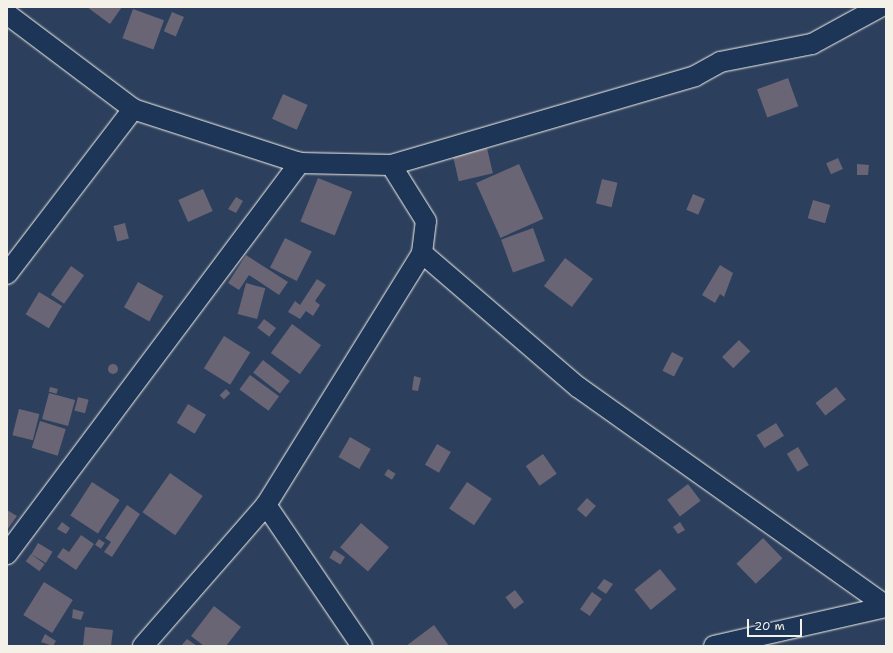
<!DOCTYPE html>
<html>
<head>
<meta charset="utf-8">
<style>
	body { margin:0 }
	#map { position:relative; width:893px; height:653px; overflow:hidden; background:#2c3f5d; font-family:"Shantell Sans",sans-serif }
	div>[style] { position:absolute }
	.building>* { inset:0; background:#696574; transform-origin:0 0 }
	.round { border-radius:50% }
	.roads { filter:drop-shadow(0 0 1px #f4f1e8) drop-shadow(0 0 1px #f4f1e8) }
	.minor>* { height:20px; margin:-10px; padding:0 10px; transform-origin:10px; border-radius:10px; background:#1d3557 }
	span { translate:-50% -50%; white-space:nowrap; text-align:center; line-height:1.15; -webkit-text-stroke:4px #1d3557; paint-order:stroke }
	.frame { position:absolute; inset:0; border:8px solid #f4f1e8; pointer-events:none }
	.scale { position:absolute; left:747px; top:619px; width:55px; height:18px; box-sizing:border-box; border:2px solid #f4f1e8; border-top:0; padding-left:5px; font-size:12px; line-height:14px; white-space:nowrap; color:#f4f1e8; -webkit-text-stroke:3px #1d3557; paint-order:stroke }
</style>
</head>
<body>
<div id="map">
	<div class="building">
		<i style="clip-path:polygon(87px 7px,122px 7px,110px 24px)"></i>
		<i style="left:133px;top:9px;width:33px;height:31px;rotate:20deg"></i>
		<i style="left:172px;top:12px;width:13px;height:21px;rotate:23deg"></i>
		<i style="left:788px;top:78px;width:30px;height:33px;rotate:70deg"></i>
		<i style="left:283px;top:94px;width:27px;height:27px;rotate:24deg"></i>
		<i style="left:487px;top:148px;width:26px;height:35px;rotate:77deg"></i>
		<i style="left:838px;top:158px;width:12px;height:13px;rotate:66deg"></i>
		<i style="left:519px;top:164px;width:60px;height:47px;rotate:66deg"></i>
		<i style="clip-path:polygon(857px 164px,869px 165px,868px 175px,857px 175px)"></i>
		<i style="left:318px;top:178px;width:37px;height:47px;rotate:22deg"></i>
		<i style="left:602px;top:179px;width:16px;height:25px;rotate:14deg"></i>
		<i style="left:203px;top:189px;width:24px;height:27px;rotate:66deg"></i>
		<i style="left:693px;top:194px;width:13px;height:17px;rotate:23deg"></i>
		<i style="clip-path:polygon(236px 197px,243px 201px,236px 213px,228px 209px)"></i>
		<i style="left:813px;top:200px;width:18px;height:19px;rotate:16deg"></i>
		<i style="left:125px;top:223px;width:16px;height:12px;rotate:76deg"></i>
		<i style="left:533px;top:228px;width:35px;height:34px;rotate:70deg"></i>
		<i style="left:285px;top:238px;width:30px;height:33px;rotate:27deg"></i>
		<i style="clip-path:polygon(246px 255px,288px 282px,279px 295px,249px 275px,239px 290px,228px 283px)"></i>
		<i style="left:565px;top:258px;width:35px;height:35px;rotate:37deg"></i>
		<i style="clip-path:polygon(720px 265px,733px 273px,724px 297px,720px 294px,715px 303px,702px 295px)"></i>
		<i style="left:71px;top:266px;width:16px;height:35px;rotate:35deg"></i>
		<i style="clip-path:polygon(317px 279px,326px 285px,315px 301px,320px 305px,313px 316px,306px 311px,300px 319px,288px 312px,295px 301px,300px 305px)"></i>
		<i style="left:138px;top:282px;width:29px;height:29px;rotate:29deg"></i>
		<i style="left:246px;top:283px;width:20px;height:32px;rotate:15deg"></i>
		<i style="left:39px;top:292px;width:27px;height:26px;rotate:31deg"></i>
		<i style="left:264px;top:319px;width:15px;height:11px;rotate:37deg"></i>
		<i style="left:292px;top:324px;width:36px;height:36px;rotate:36deg"></i>
		<i style="left:224px;top:336px;width:31px;height:38px;rotate:32deg"></i>
		<i style="left:739px;top:340px;width:16px;height:24px;rotate:45deg"></i>
		<i style="left:672px;top:352px;width:13px;height:21px;rotate:27deg"></i>
		<i style="left:263px;top:360px;width:34px;height:16px;rotate:38deg"></i>
		<i class="round" style="left:108px;top:364px;width:10px;height:10px"></i>
		<i style="left:250px;top:375px;width:36px;height:18px;rotate:36deg"></i>
		<i style="clip-path:polygon(414px 376px,421px 378px,418px 391px,412px 390px)"></i>
		<i style="left:50px;top:387px;width:8px;height:5px;rotate:14deg"></i>
		<i style="left:836px;top:387px;width:16px;height:26px;rotate:52deg"></i>
		<i style="left:226px;top:389px;width:6px;height:9px;rotate:45deg"></i>
		<i style="left:49px;top:393px;width:27px;height:27px;rotate:15deg"></i>
		<i style="left:78px;top:397px;width:11px;height:14px;rotate:15deg"></i>
		<i style="left:188px;top:404px;width:21px;height:22px;rotate:31deg"></i>
		<i style="left:19px;top:409px;width:21px;height:27px;rotate:14deg"></i>
		<i style="left:40px;top:421px;width:27px;height:28px;rotate:17deg"></i>
		<i style="left:776px;top:423px;width:15px;height:23px;rotate:58deg"></i>
		<i style="left:350px;top:437px;width:24px;height:23px;rotate:30deg"></i>
		<i style="left:437px;top:444px;width:16px;height:24px;rotate:30deg"></i>
		<i style="left:798px;top:447px;width:21px;height:13px;rotate:59deg"></i>
		<i style="left:543px;top:454px;width:24px;height:21px;rotate:55deg"></i>
		<i style="left:388px;top:469px;width:9px;height:7px;rotate:32deg"></i>
		<i style="left:170px;top:473px;width:40px;height:48px;rotate:35deg"></i>
		<i style="left:92px;top:482px;width:33px;height:40px;rotate:33deg"></i>
		<i style="left:467px;top:482px;width:30px;height:32px;rotate:34deg"></i>
		<i style="left:688px;top:484px;width:21px;height:26px;rotate:53deg"></i>
		<i style="left:587px;top:498px;width:12px;height:15px;rotate:42deg"></i>
		<i style="clip-path:polygon(127px 505px,140px 514px,112px 557px,104px 552px,111px 542px,105px 538px)"></i>
		<i style="clip-path:polygon(7px 510px,17px 516px,7px 530px)"></i>
		<i style="clip-path:polygon(62px 522px,70px 528px,66px 534px,57px 529px)"></i>
		<i style="clip-path:polygon(680px 522px,685px 530px,678px 534px,673px 527px)"></i>
		<i style="left:361px;top:523px;width:37px;height:32px;rotate:41deg"></i>
		<i style="clip-path:polygon(81px 535px,94px 544px,76px 570px,57px 557px,63px 548px,69px 552px)"></i>
		<i style="left:763px;top:538px;width:28px;height:37px;rotate:46deg"></i>
		<i style="left:99px;top:539px;width:7px;height:7px;rotate:34deg"></i>
		<i style="left:38px;top:543px;width:17px;height:13px;rotate:31deg"></i>
		<i style="left:334px;top:550px;width:13px;height:9px;rotate:32deg"></i>
		<i style="left:31px;top:554px;width:17px;height:9px;rotate:36deg"></i>
		<i style="left:660px;top:569px;width:26px;height:33px;rotate:51deg"></i>
		<i style="clip-path:polygon(604px 579px,613px 584px,606px 594px,597px 588px)"></i>
		<i style="left:44px;top:582px;width:34px;height:39px;rotate:32deg"></i>
		<i style="left:515px;top:590px;width:15px;height:12px;rotate:53deg"></i>
		<i style="left:592px;top:592px;width:12px;height:21px;rotate:35deg"></i>
		<i style="clip-path:polygon(214px 606px,241px 627px,226px 646px,204px 646px,191px 636px)"></i>
		<i style="clip-path:polygon(73px 609px,84px 612px,81px 620px,72px 618px)"></i>
		<i style="clip-path:polygon(434px 625px,449px 646px,406px 646px)"></i>
		<i style="clip-path:polygon(85px 627px,113px 630px,111px 646px,83px 646px)"></i>
		<i style="clip-path:polygon(45px 634px,56px 641px,53px 646px,41px 642px)"></i>
		<i style="clip-path:polygon(187px 639px,197px 646px,181px 646px)"></i>
	</div>
	<div class="roads">
		<div class="minor">
			<i style="left:7px;top:14px;width:158px;rotate:37deg"></i>
			<i style="left:133px;top:109px;width:176px;rotate:17.9deg"></i>
			<i style="left:422px;top:253px;width:206px;rotate:40.7deg"></i>
			<i style="left:578px;top:387px;width:378px;rotate:35.4deg"></i>
			<i style="left:7px;top:274px;width:208px;rotate:-52.6deg"></i>
			<i style="left:266px;top:505px;width:171px;rotate:55.8deg"></i>
			<i style="left:7px;top:554px;width:489px;rotate:-53.2deg"></i>
			<i style="left:300px;top:163px;width:91px;rotate:1.3deg"></i>
			<i style="left:391px;top:165px;width:317px;rotate:-16.3deg"></i>
			<i style="left:695px;top:76px;width:29px;rotate:-29deg"></i>
			<i style="left:720px;top:62px;width:94px;rotate:-11.1deg"></i>
			<i style="left:812px;top:44px;width:77px;rotate:-28.6deg"></i>
			<i style="left:143px;top:646px;width:187px;rotate:-48.9deg"></i>
			<i style="left:266px;top:505px;width:296px;rotate:-58.2deg"></i>
			<i style="left:422px;top:253px;width:32px;rotate:-83deg"></i>
			<i style="left:426px;top:221px;width:66px;rotate:-122deg"></i>
			<i style="left:714px;top:646px;width:176px;rotate:-12.8deg"></i>
		</div>
	</div>
	<div class="frame"></div>
	<div class="scale">20 m</div>
</div>
</body>
</html>
